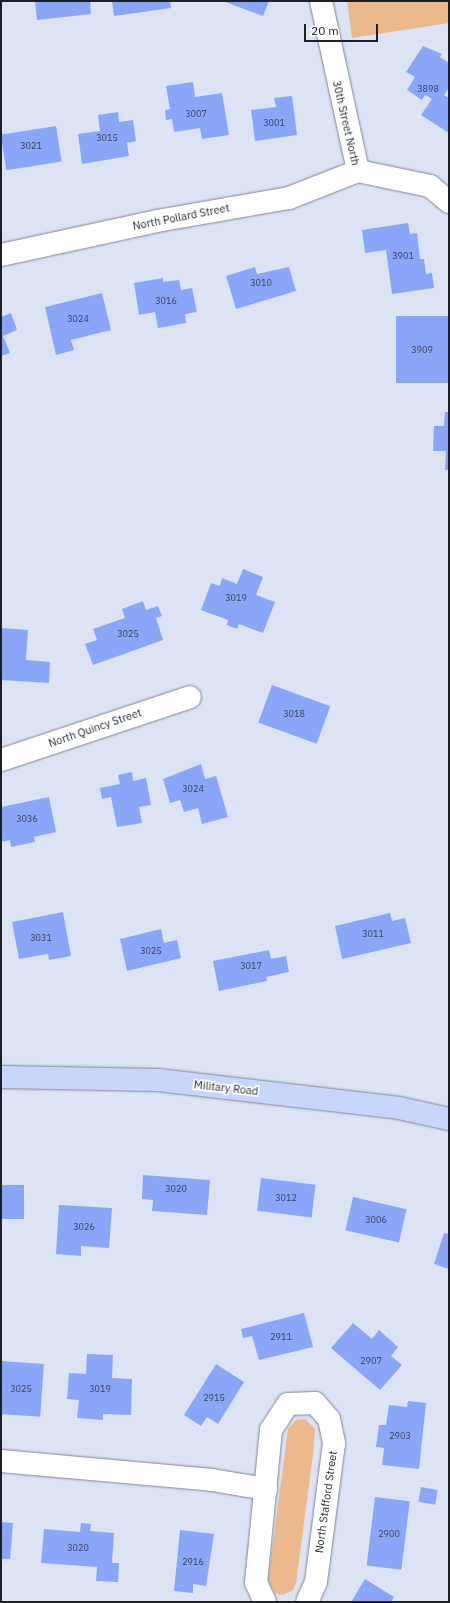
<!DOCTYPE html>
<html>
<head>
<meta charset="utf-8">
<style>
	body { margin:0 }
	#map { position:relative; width:450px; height:1603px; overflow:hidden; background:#dce3f5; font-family:"IBM Plex Sans",sans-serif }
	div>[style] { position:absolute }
	.green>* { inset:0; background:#ebb98b }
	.building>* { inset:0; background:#89a6f8; transform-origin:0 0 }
	.roads { filter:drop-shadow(0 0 1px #7e8595) drop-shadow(0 0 1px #7e8595) }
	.minor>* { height:22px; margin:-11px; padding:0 11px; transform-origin:11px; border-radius:11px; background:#fff }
	.major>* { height:22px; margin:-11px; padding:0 11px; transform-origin:11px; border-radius:11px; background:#c8d6fb }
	span { translate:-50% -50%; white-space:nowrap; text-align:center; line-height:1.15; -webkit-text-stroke:3.5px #fff; paint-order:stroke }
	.number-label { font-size:9px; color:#37415a }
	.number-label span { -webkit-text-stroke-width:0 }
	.street-label { font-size:11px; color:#1c1f25 }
	.frame { position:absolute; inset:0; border:2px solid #1c1f25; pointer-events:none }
	.scale { position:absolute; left:304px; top:24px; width:74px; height:18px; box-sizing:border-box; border:2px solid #1c1f25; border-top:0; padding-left:5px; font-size:12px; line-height:14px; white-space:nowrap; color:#1c1f25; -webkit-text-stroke:3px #fff; paint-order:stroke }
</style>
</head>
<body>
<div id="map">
	<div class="green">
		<i style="clip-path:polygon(347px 1px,449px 1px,449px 23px,352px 38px)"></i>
		<i style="clip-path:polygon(305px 1419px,315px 1429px,313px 1455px,296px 1583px,293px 1590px,283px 1595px,275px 1593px,268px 1580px,288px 1429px,296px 1420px)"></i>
	</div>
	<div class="building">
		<i style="clip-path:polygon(35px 1px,90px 1px,91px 14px,37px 20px)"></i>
		<i style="clip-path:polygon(112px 1px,170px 1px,171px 8px,114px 16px)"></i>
		<i style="clip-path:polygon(223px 1px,269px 1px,263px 16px)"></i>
		<i style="clip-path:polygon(423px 46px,442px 54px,440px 57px,449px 63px,449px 88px,444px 95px,449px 98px,449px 133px,421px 115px,432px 99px,425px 95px,422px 100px,407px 90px,415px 77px,406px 72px)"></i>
		<i style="clip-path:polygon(193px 82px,195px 97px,222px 93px,229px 135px,202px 139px,200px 128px,174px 132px,172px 119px,166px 120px,165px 110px,170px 109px,166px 86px)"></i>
		<i style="clip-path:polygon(292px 96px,297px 135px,255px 141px,251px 110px,276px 107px,274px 98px)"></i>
		<i style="clip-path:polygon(118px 112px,119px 122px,133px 120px,136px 141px,127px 143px,129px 156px,82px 164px,78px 134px,100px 131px,98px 115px)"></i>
		<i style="left:56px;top:126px;width:36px;height:56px;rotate:81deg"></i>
		<i style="clip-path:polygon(408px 223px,410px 234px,417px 233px,420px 259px,424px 259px,426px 274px,432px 273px,434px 288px,392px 294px,386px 250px,365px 253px,362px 230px)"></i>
		<i style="clip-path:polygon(255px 267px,257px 274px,289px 267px,296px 291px,236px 309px,226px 276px)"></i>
		<i style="clip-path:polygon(163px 278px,163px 282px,179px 280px,181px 290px,192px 288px,197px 312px,185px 314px,186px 323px,158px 328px,155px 312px,139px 315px,134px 283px)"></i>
		<i style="clip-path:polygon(102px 293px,111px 330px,71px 340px,74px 350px,56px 355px,45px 307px)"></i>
		<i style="clip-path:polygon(11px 313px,17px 330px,3px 336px,10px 353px,1px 356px,1px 317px)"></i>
		<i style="left:396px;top:316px;width:53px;height:67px"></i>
		<i style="clip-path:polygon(445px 412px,449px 412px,449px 470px,445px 470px,446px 451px,433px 451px,434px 426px,444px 426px)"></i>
		<i style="clip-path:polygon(243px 569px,263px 577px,256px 595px,275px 602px,263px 633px,239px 624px,237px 629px,227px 625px,228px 620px,201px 610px,211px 583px,220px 586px,222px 578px,237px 584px)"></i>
		<i style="clip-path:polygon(143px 601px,146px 610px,158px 606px,162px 616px,156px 618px,163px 640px,93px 665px,85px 644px,97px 640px,93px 629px,125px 618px,122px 609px)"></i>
		<i style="clip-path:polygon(1px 628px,28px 630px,26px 660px,50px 662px,49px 683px,1px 680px)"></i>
		<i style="left:272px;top:685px;width:62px;height:40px;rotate:20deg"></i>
		<i style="clip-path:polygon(201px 764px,205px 779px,216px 776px,228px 817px,202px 824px,198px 808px,184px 812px,180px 800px,170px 803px,163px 779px)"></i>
		<i style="clip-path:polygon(132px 772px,133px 781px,146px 778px,151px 805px,139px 807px,142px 823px,117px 827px,111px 797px,102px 799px,100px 788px,120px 784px,118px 775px)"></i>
		<i style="clip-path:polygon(49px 797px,56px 832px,34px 837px,35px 842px,11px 847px,10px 840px,1px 842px,1px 807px)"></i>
		<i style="clip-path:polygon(63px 912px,71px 956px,49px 960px,48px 954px,19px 959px,12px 922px)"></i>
		<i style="clip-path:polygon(390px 913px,392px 921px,405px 918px,411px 943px,342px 959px,335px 926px)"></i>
		<i style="clip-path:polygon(161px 929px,164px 943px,177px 940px,181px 958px,127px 971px,120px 939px)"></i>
		<i style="clip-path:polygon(269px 950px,271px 959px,286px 956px,289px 972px,266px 977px,267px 981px,219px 991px,213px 961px)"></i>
		<i style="clip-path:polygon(143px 1175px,210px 1180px,207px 1215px,152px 1211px,153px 1200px,142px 1199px)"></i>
		<i style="left:261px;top:1178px;width:55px;height:33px;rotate:7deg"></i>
		<i style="left:24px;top:1185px;width:34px;height:23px;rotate:90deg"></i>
		<i style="left:353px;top:1197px;width:55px;height:34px;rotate:13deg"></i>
		<i style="clip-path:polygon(59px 1205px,112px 1208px,109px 1248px,81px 1246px,81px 1256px,56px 1254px)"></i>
		<i style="clip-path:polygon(444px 1233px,449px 1234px,449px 1269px,434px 1264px)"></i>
		<i style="clip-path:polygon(304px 1313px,313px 1347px,259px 1360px,252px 1336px,243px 1338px,241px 1329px)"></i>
		<i style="clip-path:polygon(353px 1323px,372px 1339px,379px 1330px,398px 1347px,391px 1356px,402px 1365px,380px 1390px,331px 1348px)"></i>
		<i style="clip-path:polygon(87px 1354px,113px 1355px,112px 1378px,132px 1379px,131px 1415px,103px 1414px,103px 1420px,77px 1418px,79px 1400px,67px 1399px,69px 1373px,86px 1374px)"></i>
		<i style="left:1px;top:1361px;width:43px;height:53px;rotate:4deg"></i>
		<i style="clip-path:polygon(216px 1364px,244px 1382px,218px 1424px,207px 1417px,201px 1426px,184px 1415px)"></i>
		<i style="clip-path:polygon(408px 1401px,426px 1403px,419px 1469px,382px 1465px,384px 1448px,376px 1447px,379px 1425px,386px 1425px,389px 1405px,407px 1407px)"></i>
		<i style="left:421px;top:1487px;width:17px;height:15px;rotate:10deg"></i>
		<i style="left:375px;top:1497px;width:35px;height:69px;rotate:7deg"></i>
		<i style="clip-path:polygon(1px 1522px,13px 1523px,10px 1559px,1px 1559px)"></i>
		<i style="clip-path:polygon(81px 1523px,91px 1524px,90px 1531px,114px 1533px,112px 1563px,119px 1563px,118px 1582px,96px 1581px,97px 1567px,41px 1563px,44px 1529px,80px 1532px)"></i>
		<i style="clip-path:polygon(180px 1530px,214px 1534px,206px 1586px,193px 1584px,193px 1593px,174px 1591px)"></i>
		<i style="clip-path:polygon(365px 1579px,394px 1597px,391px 1602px,351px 1602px)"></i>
	</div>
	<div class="roads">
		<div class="minor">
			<i style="left:321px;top:1px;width:174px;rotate:77.7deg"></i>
			<i style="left:358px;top:171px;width:74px;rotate:11.8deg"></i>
			<i style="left:430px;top:186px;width:25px;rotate:40deg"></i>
			<i style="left:1px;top:255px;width:160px;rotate:-12.3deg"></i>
			<i style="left:157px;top:221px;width:134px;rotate:-9.9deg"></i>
			<i style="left:289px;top:198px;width:74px;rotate:-21.4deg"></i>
			<i style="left:1px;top:760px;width:199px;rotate:-18.4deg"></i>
			<i style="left:1px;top:1461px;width:212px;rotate:5.1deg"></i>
			<i style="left:212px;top:1480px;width:55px;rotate:9.5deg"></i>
			<i style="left:265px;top:1602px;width:21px;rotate:-115deg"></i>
			<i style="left:256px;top:1583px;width:154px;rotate:-84.4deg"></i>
			<i style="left:271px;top:1430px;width:31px;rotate:-57deg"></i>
			<i style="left:288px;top:1404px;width:27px;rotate:-2deg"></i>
			<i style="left:315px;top:1403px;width:21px;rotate:49deg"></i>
			<i style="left:329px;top:1419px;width:25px;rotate:78deg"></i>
			<i style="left:334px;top:1443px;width:140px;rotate:97.4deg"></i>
			<i style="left:316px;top:1582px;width:22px;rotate:114deg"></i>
		</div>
		<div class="major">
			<i style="left:1px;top:1077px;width:157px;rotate:1.1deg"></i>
			<i style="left:158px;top:1080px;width:243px;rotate:6.6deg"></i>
			<i style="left:399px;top:1108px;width:51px;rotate:12.4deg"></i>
		</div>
	</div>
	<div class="number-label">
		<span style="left:428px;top:89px">3898</span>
		<span style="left:196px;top:114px">3007</span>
		<span style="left:274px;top:123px">3001</span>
		<span style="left:107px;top:138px">3015</span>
		<span style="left:31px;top:146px">3021</span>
		<span style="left:403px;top:256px">3901</span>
		<span style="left:261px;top:283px">3010</span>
		<span style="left:166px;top:301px">3016</span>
		<span style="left:78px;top:319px">3024</span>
		<span style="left:422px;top:350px">3909</span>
		<span style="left:236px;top:598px">3019</span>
		<span style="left:128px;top:634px">3025</span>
		<span style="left:294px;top:714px">3018</span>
		<span style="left:193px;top:789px">3024</span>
		<span style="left:27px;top:819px">3036</span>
		<span style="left:373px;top:934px">3011</span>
		<span style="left:41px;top:938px">3031</span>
		<span style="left:151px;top:951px">3025</span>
		<span style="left:251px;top:966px">3017</span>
		<span style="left:176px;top:1189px">3020</span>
		<span style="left:286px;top:1198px">3012</span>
		<span style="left:376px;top:1220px">3006</span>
		<span style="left:84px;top:1227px">3026</span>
		<span style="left:281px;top:1337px">2911</span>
		<span style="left:371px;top:1361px">2907</span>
		<span style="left:21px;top:1389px">3025</span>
		<span style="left:100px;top:1389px">3019</span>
		<span style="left:214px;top:1398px">2915</span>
		<span style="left:400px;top:1436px">2903</span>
		<span style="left:389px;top:1534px">2900</span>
		<span style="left:78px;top:1548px">3020</span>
		<span style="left:193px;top:1562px">2916</span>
	</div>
	<div class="street-label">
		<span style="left:346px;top:123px;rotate:77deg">30th Street North</span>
		<span style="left:181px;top:217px;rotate:-11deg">North Pollard Street</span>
		<span style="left:95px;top:728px;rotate:-19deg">North Quincy Street</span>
		<span style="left:226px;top:1088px;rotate:6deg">Military Road</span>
		<span style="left:326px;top:1502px;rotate:-82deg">North Stafford Street</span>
	</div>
	<div class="frame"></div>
	<div class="scale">20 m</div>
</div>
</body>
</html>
